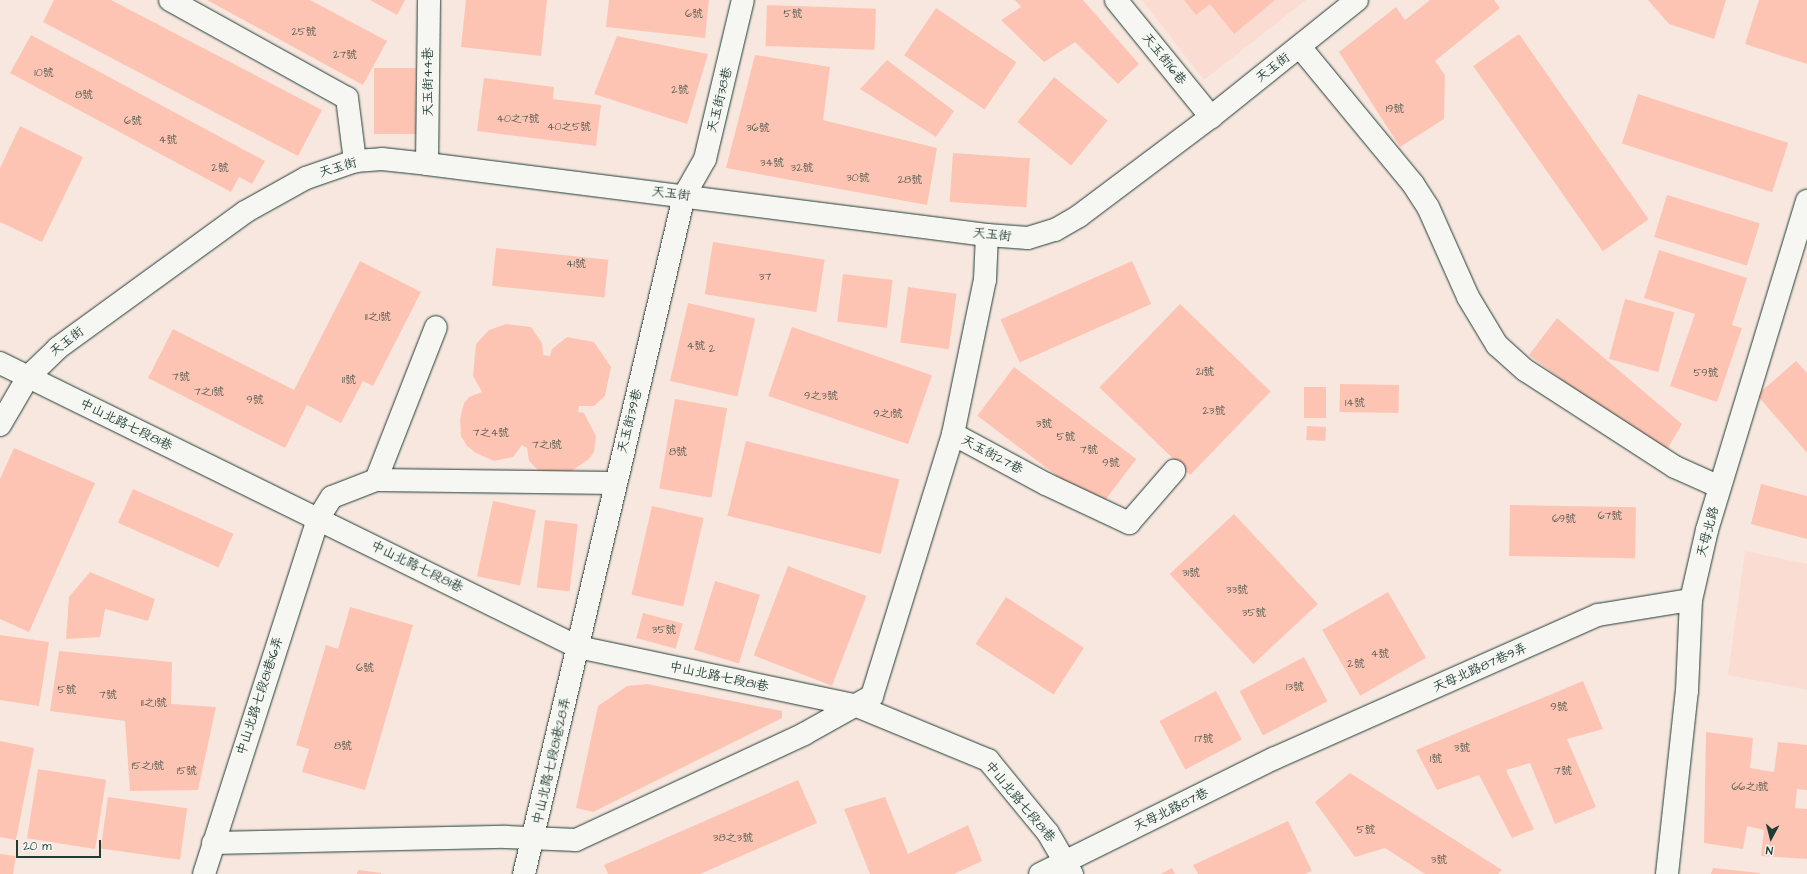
<!DOCTYPE html>
<html>
<head>
<meta charset="utf-8">
<style>
	body { margin:0 }
	#map { position:relative; width:1807px; height:874px; overflow:hidden; background:#f8e7df; font-family:"Architects Daughter","LXGW WenKai TC",sans-serif }
	div>[style] { position:absolute }
	.built>* { inset:0; background:#fadcd2 }
	.building>* { inset:0; background:#fec4b3; transform-origin:0 0 }
	.roads { filter:drop-shadow(0 0 1px #1f3d34) drop-shadow(0 0 1px #1f3d34) }
	.minor>* { height:22px; margin:-11px; padding:0 11px; transform-origin:11px; border-radius:11px; background:#f6f6f2 }
	span { translate:-50% -50%; white-space:nowrap; text-align:center; line-height:1.15; -webkit-text-stroke:3.5px #f6f6f2; paint-order:stroke }
	.number-label { font-size:11px; color:#575f54 }
	.number-label span { -webkit-text-stroke-width:0 }
	.street-label { font-size:13px; color:#1f3d34 }
	.north { position:absolute; left:1751px; top:818px; width:40px; height:40px; -webkit-text-stroke:3px #f6f6f2; paint-order:stroke; rotate:187deg; font-size:11px; font-weight:700; line-height:16px; text-align:center; color:#1f3d34 }
	.north::after { content:''; display:block; margin:auto; width:14px; height:18px; background:#1f3d34; clip-path:polygon(50% 0,100% 100%,50% 72%,0 100%) }
	.scale { position:absolute; left:16px; top:840px; width:85px; height:18px; box-sizing:border-box; border:2px solid #1f3d34; border-top:0; padding-left:5px; font-size:12px; line-height:14px; white-space:nowrap; color:#1f3d34; -webkit-text-stroke:3px #f6f6f2; paint-order:stroke }
</style>
</head>
<body>
<div id="map">
	<div class="built">
		<i style="clip-path:polygon(1142px 0,1306px 0,1204px 80px)"></i>
		<i style="clip-path:polygon(1745px 551px,1807px 564px,1807px 690px,1728px 675px)"></i>
	</div>
	<div class="building">
		<i style="clip-path:polygon(54px 0,111px 0,322px 110px,298px 156px,43px 22px)"></i>
		<i style="clip-path:polygon(207px 0,310px 0,387px 41px,363px 85px)"></i>
		<i style="clip-path:polygon(370px 0,405px 0,397px 15px)"></i>
		<i style="clip-path:polygon(466px 0,547px 0,541px 56px,461px 47px)"></i>
		<i style="clip-path:polygon(609px 0,709px 0,705px 38px,606px 27px)"></i>
		<i style="clip-path:polygon(1015px 0,1083px 0,1139px 64px,1118px 84px,1075px 42px,1044px 62px,1001px 20px,1021px 7px)"></i>
		<i style="clip-path:polygon(1184px 0,1275px 0,1234px 34px,1210px 4px,1196px 15px)"></i>
		<i style="clip-path:polygon(1430px 0,1494px 0,1500px 8px,1435px 61px,1445px 75px,1444px 119px,1400px 147px,1339px 52px,1396px 7px,1405px 20px)"></i>
		<i style="clip-path:polygon(1648px 0,1726px 0,1714px 39px,1669px 24px)"></i>
		<i style="clip-path:polygon(1759px 0,1807px 0,1807px 64px,1745px 44px)"></i>
		<i style="left:767px;top:5px;width:109px;height:41px;rotate:2deg"></i>
		<i style="left:936px;top:8px;width:97px;height:57px;rotate:34deg"></i>
		<i style="left:1519px;top:34px;width:226px;height:56px;rotate:55deg"></i>
		<i style="clip-path:polygon(31px 35px,265px 161px,252px 184px,239px 177px,231px 192px,10px 73px)"></i>
		<i style="clip-path:polygon(617px 36px,708px 54px,687px 124px,594px 94px)"></i>
		<i style="clip-path:polygon(755px 55px,830px 67px,823px 120px,937px 148px,927px 205px,726px 168px)"></i>
		<i style="clip-path:polygon(887px 60px,954px 111px,936px 137px,860px 89px)"></i>
		<i style="left:374px;top:68px;width:42px;height:66px"></i>
		<i style="left:1054px;top:77px;width:69px;height:58px;rotate:39deg"></i>
		<i style="clip-path:polygon(484px 78px,554px 87px,553px 99px,601px 105px,596px 146px,477px 131px)"></i>
		<i style="left:1638px;top:94px;width:158px;height:52px;rotate:18deg"></i>
		<i style="clip-path:polygon(20px 126px,83px 157px,42px 242px,0 222px,0 168px)"></i>
		<i style="left:953px;top:153px;width:77px;height:49px;rotate:4deg"></i>
		<i style="left:1667px;top:195px;width:97px;height:44px;rotate:17deg"></i>
		<i style="left:713px;top:242px;width:113px;height:53px;rotate:9deg"></i>
		<i style="left:496px;top:248px;width:113px;height:38px;rotate:6deg"></i>
		<i style="clip-path:polygon(1659px 250px,1747px 278px,1732px 325px,1742px 328px,1717px 402px,1670px 386px,1695px 314px,1644px 298px)"></i>
		<i style="clip-path:polygon(360px 261px,421px 292px,373px 386px,363px 381px,341px 423px,307px 405px,285px 448px,148px 378px,173px 329px,294px 390px)"></i>
		<i style="left:1132px;top:261px;width:47px;height:144px;rotate:66deg"></i>
		<i style="left:843px;top:274px;width:50px;height:48px;rotate:7deg"></i>
		<i style="left:908px;top:287px;width:49px;height:56px;rotate:8deg"></i>
		<i style="left:1625px;top:299px;width:51px;height:62px;rotate:15deg"></i>
		<i style="left:688px;top:303px;width:69px;height:80px;rotate:13deg"></i>
		<i style="left:1180px;top:304px;width:126px;height:116px;rotate:44deg"></i>
		<i style="clip-path:polygon(1557px 318px,1682px 424px,1663px 456px,1529px 355px)"></i>
		<i style="clip-path:polygon(506px 324px,531px 327px,542px 343px,543px 355px,550px 356px,552px 349px,567px 337px,594px 342px,611px 367px,605px 396px,594px 406px,579px 406px,578px 412px,584px 413px,596px 436px,594px 452px,589px 459px,567px 474px,539px 471px,529px 461px,527px 448px,522px 445px,513px 457px,494px 461px,476px 453px,467px 446px,461px 436px,460px 419px,464px 403px,469px 397px,482px 392px,473px 376px,476px 344px,489px 330px)"></i>
		<i style="left:792px;top:327px;width:148px;height:73px;rotate:19deg"></i>
		<i style="clip-path:polygon(1796px 361px,1807px 373px,1807px 453px,1757px 395px)"></i>
		<i style="left:1014px;top:367px;width:153px;height:61px;rotate:37deg"></i>
		<i style="left:1340px;top:384px;width:59px;height:28px;rotate:1deg"></i>
		<i style="left:1304px;top:387px;width:22px;height:31px"></i>
		<i style="left:675px;top:399px;width:53px;height:91px;rotate:10deg"></i>
		<i style="left:1307px;top:426px;width:19px;height:14px;rotate:3deg"></i>
		<i style="left:746px;top:441px;width:158px;height:77px;rotate:14deg"></i>
		<i style="clip-path:polygon(14px 448px,95px 483px,29px 632px,0 619px,0 479px)"></i>
		<i style="clip-path:polygon(1761px 484px,1807px 496px,1807px 539px,1751px 524px)"></i>
		<i style="left:133px;top:489px;width:110px;height:37px;rotate:24deg"></i>
		<i style="left:493px;top:501px;width:44px;height:77px;rotate:12deg"></i>
		<i style="left:1510px;top:505px;width:126px;height:51px;rotate:1deg"></i>
		<i style="left:652px;top:506px;width:53px;height:91px;rotate:13deg"></i>
		<i style="left:1234px;top:514px;width:123px;height:88px;rotate:47deg"></i>
		<i style="left:545px;top:520px;width:33px;height:68px;rotate:7deg"></i>
		<i style="left:788px;top:566px;width:84px;height:96px;rotate:21deg"></i>
		<i style="clip-path:polygon(90px 572px,155px 599px,148px 621px,105px 609px,100px 637px,66px 639px,69px 597px)"></i>
		<i style="left:715px;top:581px;width:47px;height:72px;rotate:17deg"></i>
		<i style="left:1388px;top:592px;width:76px;height:76px;rotate:60deg"></i>
		<i style="left:1006px;top:597px;width:93px;height:56px;rotate:33deg"></i>
		<i style="clip-path:polygon(350px 607px,413px 625px,365px 790px,302px 772px,309px 749px,296px 745px,326px 645px,338px 649px)"></i>
		<i style="left:643px;top:613px;width:41px;height:26px;rotate:15deg"></i>
		<i style="clip-path:polygon(0 635px,49px 642px,39px 706px,0 700px)"></i>
		<i style="clip-path:polygon(59px 651px,172px 662px,171px 704px,216px 707px,198px 790px,130px 791px,125px 721px,50px 711px)"></i>
		<i style="left:1304px;top:657px;width:50px;height:73px;rotate:62deg"></i>
		<i style="clip-path:polygon(1583px 681px,1603px 729px,1567px 739px,1596px 807px,1555px 824px,1530px 763px,1506px 770px,1534px 829px,1512px 838px,1479px 775px,1437px 790px,1416px 750px)"></i>
		<i style="clip-path:polygon(647px 684px,782px 711px,782px 718px,593px 812px,576px 808px,598px 706px,627px 686px)"></i>
		<i style="left:1216px;top:691px;width:55px;height:64px;rotate:62deg"></i>
		<i style="clip-path:polygon(1706px 732px,1753px 738px,1750px 768px,1774px 772px,1778px 742px,1807px 745px,1807px 790px,1797px 789px,1795px 808px,1807px 809px,1807px 859px,1761px 856px,1764px 830px,1747px 826px,1743px 849px,1704px 843px)"></i>
		<i style="clip-path:polygon(0 741px,34px 748px,16px 840px,0 837px)"></i>
		<i style="left:38px;top:769px;width:69px;height:70px;rotate:9deg"></i>
		<i style="clip-path:polygon(1350px 773px,1502px 870px,1498px 874px,1425px 874px,1385px 848px,1355px 857px,1315px 802px)"></i>
		<i style="clip-path:polygon(798px 780px,817px 823px,700px 874px,608px 874px,604px 865px)"></i>
		<i style="left:108px;top:797px;width:80px;height:52px;rotate:8deg"></i>
		<i style="clip-path:polygon(885px 797px,908px 854px,968px 825px,982px 861px,954px 874px,870px 874px,844px 809px)"></i>
		<i style="clip-path:polygon(1288px 821px,1312px 871px,1305px 874px,1198px 874px,1193px 865px)"></i>
		<i style="clip-path:polygon(0 854px,16px 856px,13px 874px,0 874px)"></i>
		<i style="clip-path:polygon(1172px 868px,1175px 874px,1161px 874px)"></i>
		<i style="clip-path:polygon(1713px 868px,1760px 873px,1760px 874px,1711px 874px)"></i>
		<i style="clip-path:polygon(358px 870px,381px 873px,381px 874px,357px 874px)"></i>
	</div>
	<div class="roads">
		<div class="minor">
			<i style="left:170px;top:0;width:202px;rotate:29deg"></i>
			<i style="left:347px;top:98px;width:64px;rotate:82.8deg"></i>
			<i style="left:1116px;top:0;width:151px;rotate:50.9deg"></i>
			<i style="left:1300px;top:47px;width:178px;rotate:50.5deg"></i>
			<i style="left:1413px;top:184px;width:27px;rotate:57deg"></i>
			<i style="left:1428px;top:207px;width:98px;rotate:66deg"></i>
			<i style="left:1468px;top:297px;width:56px;rotate:58.9deg"></i>
			<i style="left:1497px;top:345px;width:38px;rotate:42deg"></i>
			<i style="left:1525px;top:370px;width:179px;rotate:32.9deg"></i>
			<i style="left:1675px;top:467px;width:49px;rotate:24deg"></i>
			<i style="left:427px;top:164px;width:164px;rotate:-89.3deg"></i>
			<i style="left:0;top:363px;width:644px;rotate:26.17deg"></i>
			<i style="left:578px;top:647px;width:285px;rotate:11.9deg"></i>
			<i style="left:857px;top:706px;width:142px;rotate:22.4deg"></i>
			<i style="left:988px;top:760px;width:94px;rotate:50.6deg"></i>
			<i style="left:1048px;top:833px;width:48px;rotate:59.7deg"></i>
			<i style="left:0;top:425px;width:56px;rotate:-59.7deg"></i>
			<i style="left:28px;top:377px;width:42px;rotate:-44deg"></i>
			<i style="left:58px;top:348px;width:231px;rotate:-36deg"></i>
			<i style="left:245px;top:212px;width:70px;rotate:-29.1deg"></i>
			<i style="left:306px;top:178px;width:52px;rotate:-19.1deg"></i>
			<i style="left:355px;top:161px;width:27px;rotate:-4deg"></i>
			<i style="left:382px;top:159px;width:45px;rotate:6.3deg"></i>
			<i style="left:427px;top:164px;width:564px;rotate:7.23deg"></i>
			<i style="left:987px;top:235px;width:41px;rotate:4.2deg"></i>
			<i style="left:1028px;top:238px;width:28px;rotate:-17deg"></i>
			<i style="left:1055px;top:230px;width:28px;rotate:-30deg"></i>
			<i style="left:1079px;top:216px;width:165px;rotate:-36.9deg"></i>
			<i style="left:1211px;top:117px;width:187px;rotate:-38.7deg"></i>
			<i style="left:953px;top:434px;width:106px;rotate:28.3deg"></i>
			<i style="left:1046px;top:484px;width:92px;rotate:25.2deg"></i>
			<i style="left:1129px;top:523px;width:69px;rotate:-49.1deg"></i>
			<i style="left:376px;top:480px;width:164px;rotate:-68.6deg"></i>
			<i style="left:213px;top:843px;width:293px;rotate:-1.2deg"></i>
			<i style="left:506px;top:837px;width:70px;rotate:2.5deg"></i>
			<i style="left:576px;top:840px;width:251px;rotate:-24.9deg"></i>
			<i style="left:804px;top:734px;width:78px;rotate:-29.2deg"></i>
			<i style="left:872px;top:696px;width:274px;rotate:-72.8deg"></i>
			<i style="left:953px;top:434px;width:157px;rotate:-78.3deg"></i>
			<i style="left:985px;top:280px;width:45px;rotate:-87.5deg"></i>
			<i style="left:204px;top:874px;width:373px;rotate:-72.2deg"></i>
			<i style="left:318px;top:519px;width:26px;rotate:-58deg"></i>
			<i style="left:332px;top:497px;width:47px;rotate:-21.1deg"></i>
			<i style="left:376px;top:480px;width:239px;rotate:0.7deg"></i>
			<i style="left:524px;top:874px;width:697px;rotate:-76.72deg"></i>
			<i style="left:684px;top:196px;width:43px;rotate:-60.4deg"></i>
			<i style="left:705px;top:159px;width:163px;rotate:-76.6deg"></i>
			<i style="left:1040px;top:874px;width:262px;rotate:-26.3deg"></i>
			<i style="left:1275px;top:758px;width:353px;rotate:-23.9deg"></i>
			<i style="left:1598px;top:615px;width:94px;rotate:-9.2deg"></i>
			<i style="left:1667px;top:874px;width:184px;rotate:-83.8deg"></i>
			<i style="left:1687px;top:691px;width:91px;rotate:-87.5deg"></i>
			<i style="left:1691px;top:600px;width:72px;rotate:-77.1deg"></i>
			<i style="left:1707px;top:530px;width:344px;rotate:-73.1deg"></i>
		</div>
	</div>
	<div class="number-label">
		<span style="left:694px;top:14px">6號</span>
		<span style="left:793px;top:14px">5號</span>
		<span style="left:304px;top:32px">25號</span>
		<span style="left:345px;top:55px">27號</span>
		<span style="left:44px;top:73px">10號</span>
		<span style="left:680px;top:90px">2號</span>
		<span style="left:84px;top:95px">8號</span>
		<span style="left:1395px;top:109px">19號</span>
		<span style="left:518px;top:119px">40之7號</span>
		<span style="left:133px;top:121px">6號</span>
		<span style="left:569px;top:127px">40之5號</span>
		<span style="left:758px;top:128px">36號</span>
		<span style="left:168px;top:140px">4號</span>
		<span style="left:772px;top:163px">34號</span>
		<span style="left:220px;top:168px">2號</span>
		<span style="left:802px;top:168px">32號</span>
		<span style="left:858px;top:178px">30號</span>
		<span style="left:910px;top:180px">28號</span>
		<span style="left:576px;top:264px">41號</span>
		<span style="left:765px;top:277px">37</span>
		<span style="left:378px;top:317px">11之1號</span>
		<span style="left:696px;top:346px">4號</span>
		<span style="left:712px;top:349px">2</span>
		<span style="left:1205px;top:372px">21號</span>
		<span style="left:1706px;top:373px">59號</span>
		<span style="left:181px;top:377px">7號</span>
		<span style="left:349px;top:380px">11號</span>
		<span style="left:209px;top:392px">7之1號</span>
		<span style="left:821px;top:396px">9之3號</span>
		<span style="left:255px;top:400px">9號</span>
		<span style="left:1355px;top:403px">14號</span>
		<span style="left:1214px;top:411px">23號</span>
		<span style="left:888px;top:414px">9之1號</span>
		<span style="left:1044px;top:424px">3號</span>
		<span style="left:491px;top:433px">7之4號</span>
		<span style="left:1066px;top:437px">5號</span>
		<span style="left:547px;top:445px">7之1號</span>
		<span style="left:1089px;top:450px">7號</span>
		<span style="left:678px;top:452px">8號</span>
		<span style="left:1111px;top:463px">9號</span>
		<span style="left:1610px;top:516px">67號</span>
		<span style="left:1564px;top:519px">69號</span>
		<span style="left:1191px;top:573px">31號</span>
		<span style="left:1237px;top:590px">33號</span>
		<span style="left:1254px;top:613px">35號</span>
		<span style="left:664px;top:630px">35號</span>
		<span style="left:1380px;top:654px">4號</span>
		<span style="left:1356px;top:664px">2號</span>
		<span style="left:365px;top:668px">6號</span>
		<span style="left:1295px;top:687px">13號</span>
		<span style="left:67px;top:690px">5號</span>
		<span style="left:108px;top:695px">7號</span>
		<span style="left:154px;top:703px">11之1號</span>
		<span style="left:1559px;top:707px">9號</span>
		<span style="left:1204px;top:739px">17號</span>
		<span style="left:343px;top:746px">8號</span>
		<span style="left:1462px;top:748px">3號</span>
		<span style="left:1436px;top:759px">1號</span>
		<span style="left:148px;top:766px">15之1號</span>
		<span style="left:187px;top:771px">15號</span>
		<span style="left:1563px;top:771px">7號</span>
		<span style="left:1750px;top:787px">66之1號</span>
		<span style="left:1366px;top:830px">5號</span>
		<span style="left:733px;top:838px">38之3號</span>
		<span style="left:1439px;top:860px">3號</span>
	</div>
	<div class="street-label">
		<span style="left:1164px;top:59px;rotate:51deg">天玉街16巷</span>
		<span style="left:1273px;top:68px;rotate:-38deg">天玉街</span>
		<span style="left:428px;top:82px;rotate:-90deg">天玉街44巷</span>
		<span style="left:720px;top:100px;rotate:-76deg">天玉街38巷</span>
		<span style="left:338px;top:168px;rotate:-17deg">天玉街</span>
		<span style="left:671px;top:194px;rotate:7deg">天玉街</span>
		<span style="left:992px;top:235px;rotate:6deg">天玉街</span>
		<span style="left:67px;top:342px;rotate:-38deg">天玉街</span>
		<span style="left:630px;top:421px;rotate:-76deg">天玉街39巷</span>
		<span style="left:126px;top:425px;rotate:26deg">中山北路七段81巷</span>
		<span style="left:992px;top:455px;rotate:28deg">天玉街27巷</span>
		<span style="left:1708px;top:532px;rotate:-75deg">天母北路</span>
		<span style="left:417px;top:567px;rotate:26deg">中山北路七段81巷</span>
		<span style="left:1480px;top:668px;rotate:-24deg">天母北路87巷9弄</span>
		<span style="left:719px;top:677px;rotate:12deg">中山北路七段81巷</span>
		<span style="left:260px;top:696px;rotate:-72deg">中山北路七段81巷16弄</span>
		<span style="left:552px;top:761px;rotate:-77deg">中山北路七段81巷28弄</span>
		<span style="left:1020px;top:802px;rotate:50deg">中山北路七段81巷</span>
		<span style="left:1171px;top:810px;rotate:-26deg">天母北路87巷</span>
	</div>
	<div class="north">N</div>
	<div class="scale">20 m</div>
</div>
</body>
</html>
